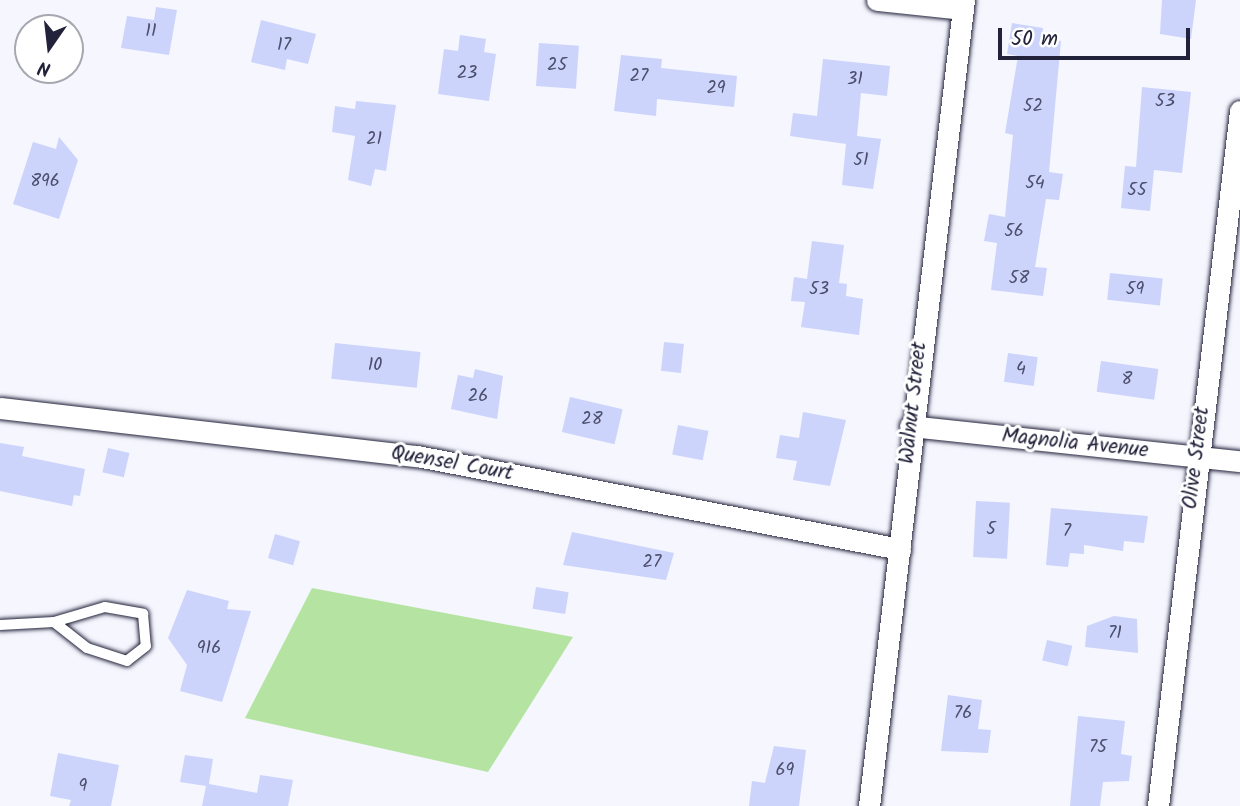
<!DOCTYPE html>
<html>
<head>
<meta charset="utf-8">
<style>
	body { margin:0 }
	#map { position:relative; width:1240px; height:806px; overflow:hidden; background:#f5f6fe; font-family:Kalam,sans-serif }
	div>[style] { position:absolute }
	.green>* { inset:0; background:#b5e4a2 }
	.building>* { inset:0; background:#ccd4fc; transform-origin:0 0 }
	.roads { filter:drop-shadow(0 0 2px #22223b) drop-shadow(0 0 2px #22223b) }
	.service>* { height:10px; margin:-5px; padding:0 5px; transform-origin:5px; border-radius:5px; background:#fff }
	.minor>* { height:21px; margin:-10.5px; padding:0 10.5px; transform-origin:10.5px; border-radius:10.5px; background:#fff }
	span { translate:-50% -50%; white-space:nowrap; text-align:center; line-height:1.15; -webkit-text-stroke:6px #fff; paint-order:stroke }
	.number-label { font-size:18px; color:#4c4e6b }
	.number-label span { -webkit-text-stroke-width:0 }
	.street-label { font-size:21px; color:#22223b }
	.north { position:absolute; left:14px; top:14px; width:70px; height:70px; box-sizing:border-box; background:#fff; border:2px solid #a7a7b1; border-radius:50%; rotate:194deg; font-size:19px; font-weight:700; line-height:28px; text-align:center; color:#22223b }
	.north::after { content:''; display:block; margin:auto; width:24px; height:32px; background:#22223b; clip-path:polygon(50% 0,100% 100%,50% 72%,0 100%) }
	.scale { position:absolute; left:998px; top:28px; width:192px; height:32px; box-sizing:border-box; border:4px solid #22223b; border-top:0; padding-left:9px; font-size:21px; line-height:24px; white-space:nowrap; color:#22223b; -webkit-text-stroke:5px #fff; paint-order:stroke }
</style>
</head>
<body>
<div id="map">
	<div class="green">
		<i style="clip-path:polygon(312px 588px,573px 637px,488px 772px,245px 718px)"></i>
	</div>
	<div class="building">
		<i style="clip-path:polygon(1162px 0,1196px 0,1191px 39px,1160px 34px)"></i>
		<i style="clip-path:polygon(156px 7px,177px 10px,169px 55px,121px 48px,127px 16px,154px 20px)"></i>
		<i style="clip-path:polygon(261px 20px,316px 34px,308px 64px,287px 59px,285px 70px,251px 62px)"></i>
		<i style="clip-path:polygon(1012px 23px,1043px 28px,1042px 38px,1061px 41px,1049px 172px,1063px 174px,1059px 200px,1046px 199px,1035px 267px,1047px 268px,1043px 296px,991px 290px,997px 243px,984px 241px,989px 214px,1005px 217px,1013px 135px,1005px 133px,1018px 56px,1007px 54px)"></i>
		<i style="clip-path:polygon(460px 35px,486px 39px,484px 52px,496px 54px,489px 101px,438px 94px,444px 49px,458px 51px)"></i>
		<i style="left:539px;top:43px;width:40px;height:43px;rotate:4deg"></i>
		<i style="clip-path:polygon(621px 55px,662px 59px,661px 68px,737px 76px,734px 107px,657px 99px,656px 116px,614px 111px)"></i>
		<i style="clip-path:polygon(823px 59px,890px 66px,887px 96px,861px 93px,857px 136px,881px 139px,873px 189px,842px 185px,846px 144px,790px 136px,793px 113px,817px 116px)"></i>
		<i style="clip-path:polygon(1142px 87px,1191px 92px,1182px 173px,1154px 170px,1150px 211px,1121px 208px,1125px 166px,1136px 167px)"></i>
		<i style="clip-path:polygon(356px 101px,396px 105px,386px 171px,375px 169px,371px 186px,348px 180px,355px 136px,332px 132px,335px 106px,355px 109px)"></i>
		<i style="clip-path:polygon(59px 137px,78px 160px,59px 219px,13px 204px,33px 142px,56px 149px)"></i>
		<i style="clip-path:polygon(812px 241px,844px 245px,839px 283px,847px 284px,846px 296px,863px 299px,859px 335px,801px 327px,805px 302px,791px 301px,794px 277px,807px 279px)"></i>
		<i style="left:1110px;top:273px;width:53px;height:27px;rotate:6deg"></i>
		<i style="left:664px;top:342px;width:20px;height:29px;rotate:6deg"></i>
		<i style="left:335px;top:343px;width:86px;height:36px;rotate:6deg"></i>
		<i style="left:1008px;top:353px;width:30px;height:29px;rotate:8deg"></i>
		<i style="left:1101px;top:361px;width:58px;height:31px;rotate:8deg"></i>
		<i style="clip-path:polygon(475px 369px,503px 376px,497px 419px,451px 409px,458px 375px,473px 378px)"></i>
		<i style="left:570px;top:397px;width:54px;height:36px;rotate:13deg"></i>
		<i style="clip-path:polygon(803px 412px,846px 420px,830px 486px,793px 480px,797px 461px,776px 458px,780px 435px,799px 438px)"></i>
		<i style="left:678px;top:425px;width:31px;height:30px;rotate:11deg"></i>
		<i style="clip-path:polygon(0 443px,24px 447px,22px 456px,85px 469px,80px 496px,74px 495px,72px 506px,0 491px)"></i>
		<i style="left:108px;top:448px;width:22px;height:25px;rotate:13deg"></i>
		<i style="left:976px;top:501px;width:34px;height:56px;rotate:3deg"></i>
		<i style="clip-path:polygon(1051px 508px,1148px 516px,1144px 543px,1124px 541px,1123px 551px,1084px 545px,1084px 554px,1070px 553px,1068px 567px,1046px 565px)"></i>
		<i style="clip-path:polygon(572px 532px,674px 553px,666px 580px,563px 565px)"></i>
		<i style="left:275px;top:534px;width:26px;height:25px;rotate:16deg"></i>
		<i style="left:536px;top:587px;width:33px;height:22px;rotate:9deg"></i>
		<i style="clip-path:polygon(187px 590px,229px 601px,227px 609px,251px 611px,222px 702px,180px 691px,187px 665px,168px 638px)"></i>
		<i style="clip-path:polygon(1114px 616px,1137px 619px,1138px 653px,1085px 647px,1087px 626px)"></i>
		<i style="left:1047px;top:640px;width:26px;height:21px;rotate:13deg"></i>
		<i style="clip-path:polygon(948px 695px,982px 700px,978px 729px,991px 730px,988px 753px,941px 751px)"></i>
		<i style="clip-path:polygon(1078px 716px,1125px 721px,1121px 754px,1132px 756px,1129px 781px,1103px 782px,1100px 806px,1070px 806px)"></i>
		<i style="clip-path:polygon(774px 746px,806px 750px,799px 806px,749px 806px,752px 781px,765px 783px)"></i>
		<i style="clip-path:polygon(58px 753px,119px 765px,111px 806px,69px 806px,71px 800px,50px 796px)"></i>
		<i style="clip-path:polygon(185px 755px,213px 759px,209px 784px,257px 793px,260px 775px,293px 780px,288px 806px,202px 806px,206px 786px,180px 782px)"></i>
	</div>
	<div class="roads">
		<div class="service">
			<i style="left:0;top:625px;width:54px;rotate:-3.2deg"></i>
			<i style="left:54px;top:622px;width:53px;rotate:-16.4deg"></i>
			<i style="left:105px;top:607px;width:39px;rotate:10deg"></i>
			<i style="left:143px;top:614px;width:32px;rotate:85deg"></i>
			<i style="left:146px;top:646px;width:24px;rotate:142deg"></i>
			<i style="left:127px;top:661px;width:42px;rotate:-162deg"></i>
			<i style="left:87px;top:648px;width:42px;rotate:-141.8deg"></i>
		</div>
		<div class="minor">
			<i style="left:877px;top:0;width:86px;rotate:6deg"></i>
			<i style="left:0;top:408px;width:420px;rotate:6.6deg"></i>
			<i style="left:417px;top:456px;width:492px;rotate:10.9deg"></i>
			<i style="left:910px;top:426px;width:332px;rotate:6.1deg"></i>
			<i style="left:869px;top:806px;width:812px;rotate:-83.28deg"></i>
			<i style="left:1158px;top:806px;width:700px;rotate:-83.27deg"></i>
		</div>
	</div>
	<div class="number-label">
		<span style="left:151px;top:32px">11</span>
		<span style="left:284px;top:46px">17</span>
		<span style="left:557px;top:66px">25</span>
		<span style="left:467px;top:74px">23</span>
		<span style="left:639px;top:77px">27</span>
		<span style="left:855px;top:80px">31</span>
		<span style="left:716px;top:89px">29</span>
		<span style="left:1165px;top:102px">53</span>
		<span style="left:1033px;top:107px">52</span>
		<span style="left:374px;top:140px">21</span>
		<span style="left:861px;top:161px">51</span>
		<span style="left:45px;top:182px">896</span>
		<span style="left:1035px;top:184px">54</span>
		<span style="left:1137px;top:191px">55</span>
		<span style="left:1014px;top:232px">56</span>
		<span style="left:1019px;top:279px">58</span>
		<span style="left:819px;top:290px">53</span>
		<span style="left:1135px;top:290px">59</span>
		<span style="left:375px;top:366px">10</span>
		<span style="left:1021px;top:370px">4</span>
		<span style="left:1127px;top:380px">8</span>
		<span style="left:478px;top:397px">26</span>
		<span style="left:592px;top:420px">28</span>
		<span style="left:991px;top:530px">5</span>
		<span style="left:1067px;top:532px">7</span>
		<span style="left:652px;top:563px">27</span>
		<span style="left:1115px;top:634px">71</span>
		<span style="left:209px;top:649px">916</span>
		<span style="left:963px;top:714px">76</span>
		<span style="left:1098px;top:748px">75</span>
		<span style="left:785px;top:771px">69</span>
		<span style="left:83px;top:787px">9</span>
	</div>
	<div class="street-label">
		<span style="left:914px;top:403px;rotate:-84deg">Walnut Street</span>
		<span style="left:1075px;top:444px;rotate:6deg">Magnolia Avenue</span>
		<span style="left:1197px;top:458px;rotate:-83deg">Olive Street</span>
		<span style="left:452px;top:464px;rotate:10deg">Quensel Court</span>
	</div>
	<div class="north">N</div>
	<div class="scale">50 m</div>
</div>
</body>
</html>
